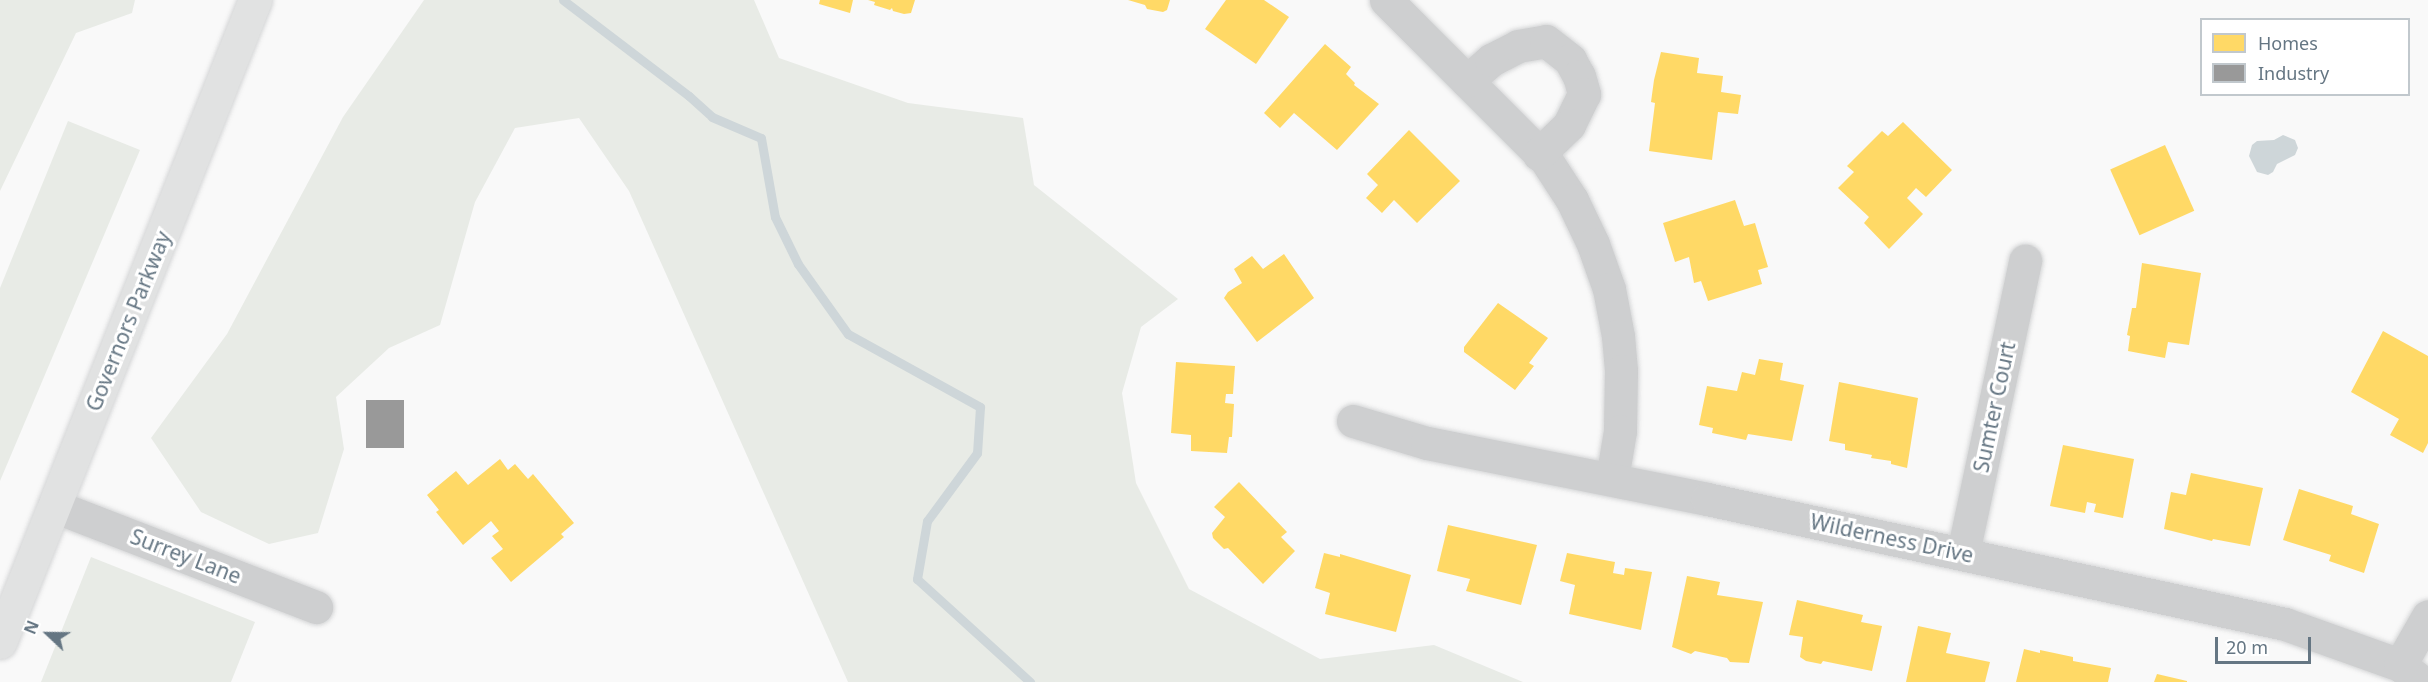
<!DOCTYPE html>
<html>
<head>
<meta charset="utf-8">
<style>
	body { margin:0 }
	#map { position:relative; width:2428px; height:682px; overflow:hidden; background:#f9f9f9; font-family:"Noto Sans",sans-serif }
	div>[style] { position:absolute }
	.green>* { inset:0; background:#e8ebe6 }
	.water>* { inset:0; background:#ced6d9 }
	.homes>* { inset:0; background:#ffd966; transform-origin:0 0 }
	.industry>* { inset:0; background:#999; transform-origin:0 0 }
	.stream>* { height:9px; margin:-4.5px; padding:0 4.5px; transform-origin:4.5px; border-radius:4.5px; background:#ced6d9 }
	.roads { filter:drop-shadow(0 0 2px #d5d6d7) drop-shadow(0 0 2px #d5d6d7) }
	.minor>* { height:33px; margin:-16.5px; padding:0 16.5px; transform-origin:16.5px; border-radius:16.5px; background:#cecfd0 }
	.major>* { height:33px; margin:-16.5px; padding:0 16.5px; transform-origin:16.5px; border-radius:16.5px; background:#e1e2e2 }
	span { translate:-50% -50%; white-space:nowrap; text-align:center; line-height:1.15; -webkit-text-stroke:6px #fff; paint-order:stroke }
	.street-label { font-size:21px; color:#657683 }
	.legend { position:absolute; left:2200px; top:18px; width:210px; height:78px; box-sizing:border-box; background:#fff; border:2px solid #c1c8cd; margin:0; padding:8px 10px; list-style:none; font-size:18px; color:#657683 }
	.legend li { display:flex; align-items:center; gap:12px; height:30px }
	.legend b { width:30px; border:2px solid #c1c8cd }
	.north { position:absolute; left:18px; top:604px; width:60px; height:60px; -webkit-text-stroke:4px #fff; paint-order:stroke; rotate:292deg; font-size:16px; font-weight:700; line-height:24px; text-align:center; color:#657683 }
	.north::after { content:''; display:block; margin:auto; width:21px; height:27px; background:#657683; clip-path:polygon(50% 0,100% 100%,50% 72%,0 100%) }
	.scale { position:absolute; left:2215px; top:637px; width:96px; height:27px; box-sizing:border-box; border:3px solid #657683; border-top:0; padding-left:8px; font-size:18px; line-height:21px; white-space:nowrap; color:#657683; -webkit-text-stroke:4px #fff; paint-order:stroke }
</style>
</head>
<body>
<div id="map">
	<div class="green">
		<i style="clip-path:polygon(0 0,135px 0,132px 13px,76px 33px,0 191px)"></i>
		<i style="clip-path:polygon(424px 0,754px 0,779px 58px,908px 103px,1023px 118px,1034px 185px,1178px 299px,1141px 327px,1122px 393px,1136px 483px,1189px 589px,1320px 659px,1434px 645px,1523px 682px,848px 682px,629px 191px,579px 118px,515px 128px,475px 202px,440px 325px,389px 348px,336px 397px,344px 449px,318px 533px,269px 544px,201px 512px,151px 438px,227px 334px,343px 117px)"></i>
		<i style="clip-path:polygon(68px 121px,140px 150px,0 481px,0 288px)"></i>
		<i style="clip-path:polygon(91px 557px,255px 622px,231px 682px,41px 682px)"></i>
	</div>
	<div class="water">
		<i style="clip-path:polygon(2283px 135px,2295px 140px,2298px 148px,2295px 155px,2277px 164px,2273px 172px,2268px 175px,2257px 172px,2249px 156px,2252px 145px,2257px 141px,2274px 140px)"></i>
	</div>
	<div class="homes">
		<i style="clip-path:polygon(820px 0,853px 0,850px 13px,819px 4px)"></i>
		<i style="clip-path:polygon(868px 0,915px 0,911px 13px,904px 14px,893px 11px,892px 8px,890px 10px,874px 5px,875px 2px)"></i>
		<i style="clip-path:polygon(1128px 0,1170px 0,1167px 10px,1163px 12px,1147px 9px,1145px 5px)"></i>
		<i style="clip-path:polygon(1226px 0,1264px 0,1289px 17px,1256px 64px,1205px 29px)"></i>
		<i style="clip-path:polygon(1325px 44px,1351px 67px,1346px 74px,1355px 83px,1354px 85px,1379px 104px,1337px 150px,1294px 113px,1280px 128px,1264px 113px)"></i>
		<i style="clip-path:polygon(1661px 52px,1699px 58px,1697px 73px,1723px 76px,1721px 92px,1741px 95px,1738px 114px,1718px 112px,1712px 160px,1649px 151px,1655px 103px,1651px 102px,1654px 80px)"></i>
		<i style="clip-path:polygon(1903px 122px,1952px 170px,1926px 197px,1916px 188px,1907px 198px,1923px 214px,1889px 249px,1864px 223px,1869px 217px,1838px 188px,1854px 172px,1847px 166px,1882px 131px,1888px 136px)"></i>
		<i style="clip-path:polygon(1409px 130px,1460px 181px,1417px 223px,1394px 200px,1382px 213px,1366px 198px,1378px 185px,1367px 174px)"></i>
		<i style="left:2165px;top:145px;width:72px;height:60px;rotate:66deg"></i>
		<i style="clip-path:polygon(1735px 200px,1744px 226px,1755px 223px,1768px 267px,1758px 270px,1762px 284px,1708px 301px,1701px 281px,1694px 283px,1689px 257px,1675px 262px,1663px 223px)"></i>
		<i style="clip-path:polygon(1284px 254px,1314px 298px,1257px 342px,1224px 298px,1228px 292px,1242px 283px,1234px 269px,1252px 256px,1263px 269px)"></i>
		<i style="clip-path:polygon(2142px 263px,2201px 273px,2189px 345px,2168px 342px,2165px 358px,2128px 351px,2130px 336px,2127px 335px,2132px 308px,2136px 308px)"></i>
		<i style="clip-path:polygon(1498px 303px,1548px 338px,1529px 363px,1534px 366px,1515px 390px,1464px 352px,1464px 347px)"></i>
		<i style="clip-path:polygon(2383px 331px,2428px 356px,2428px 443px,2423px 453px,2390px 435px,2399px 419px,2351px 392px)"></i>
		<i style="clip-path:polygon(1759px 359px,1783px 363px,1780px 380px,1804px 385px,1792px 441px,1748px 434px,1746px 440px,1712px 433px,1713px 428px,1699px 425px,1707px 386px,1737px 391px,1742px 372px,1755px 375px)"></i>
		<i style="clip-path:polygon(1176px 362px,1235px 366px,1233px 394px,1226px 394px,1225px 403px,1234px 404px,1232px 437px,1229px 437px,1227px 453px,1191px 451px,1191px 435px,1171px 433px)"></i>
		<i style="clip-path:polygon(1839px 382px,1918px 398px,1907px 468px,1891px 464px,1891px 461px,1871px 458px,1872px 455px,1845px 450px,1845px 444px,1829px 441px)"></i>
		<i style="clip-path:polygon(2063px 445px,2134px 459px,2123px 518px,2094px 512px,2096px 504px,2087px 502px,2085px 513px,2050px 506px)"></i>
		<i style="clip-path:polygon(500px 459px,508px 470px,515px 464px,528px 479px,533px 474px,574px 523px,561px 534px,564px 537px,511px 582px,491px 558px,503px 549px,492px 536px,499px 531px,491px 521px,463px 545px,436px 512px,439px 510px,427px 495px,456px 471px,468px 485px)"></i>
		<i style="clip-path:polygon(2191px 473px,2263px 488px,2250px 546px,2213px 539px,2212px 541px,2164px 529px,2171px 492px,2186px 495px)"></i>
		<i style="clip-path:polygon(1239px 482px,1287px 532px,1281px 537px,1295px 551px,1263px 584px,1228px 548px,1224px 549px,1213px 538px,1212px 533px,1225px 517px,1214px 507px)"></i>
		<i style="clip-path:polygon(2299px 489px,2353px 506px,2351px 514px,2379px 524px,2364px 573px,2329px 561px,2331px 555px,2283px 540px)"></i>
		<i style="clip-path:polygon(1448px 525px,1537px 545px,1521px 605px,1466px 591px,1470px 579px,1437px 571px)"></i>
		<i style="clip-path:polygon(1324px 553px,1340px 557px,1340px 554px,1411px 575px,1396px 632px,1325px 614px,1330px 593px,1315px 588px)"></i>
		<i style="clip-path:polygon(1567px 553px,1615px 562px,1613px 573px,1624px 575px,1625px 568px,1652px 572px,1641px 630px,1569px 614px,1575px 585px,1560px 581px)"></i>
		<i style="clip-path:polygon(1687px 576px,1720px 582px,1717px 595px,1763px 602px,1749px 663px,1730px 662px,1727px 658px,1695px 651px,1691px 654px,1672px 647px)"></i>
		<i style="clip-path:polygon(1797px 600px,1863px 615px,1861px 622px,1882px 626px,1872px 671px,1823px 661px,1821px 664px,1806px 661px,1800px 657px,1803px 637px,1789px 635px)"></i>
		<i style="clip-path:polygon(1918px 626px,1951px 633px,1946px 653px,1990px 662px,1985px 682px,1906px 682px)"></i>
		<i style="clip-path:polygon(2024px 649px,2040px 653px,2040px 650px,2073px 657px,2073px 661px,2111px 668px,2108px 682px,2016px 682px)"></i>
		<i style="clip-path:polygon(2157px 674px,2187px 681px,2187px 682px,2154px 682px)"></i>
	</div>
	<div class="industry">
		<i style="left:366px;top:400px;width:38px;height:48px"></i>
	</div>
	<div class="stream">
		<i style="left:563px;top:0;width:158px;rotate:37.3deg"></i>
		<i style="left:689px;top:96px;width:31px;rotate:42deg"></i>
		<i style="left:712px;top:117px;width:53px;rotate:23.2deg"></i>
		<i style="left:761px;top:138px;width:80px;rotate:80deg"></i>
		<i style="left:775px;top:217px;width:52px;rotate:63.9deg"></i>
		<i style="left:798px;top:264px;width:86px;rotate:54.5deg"></i>
		<i style="left:848px;top:334px;width:151px;rotate:28.9deg"></i>
		<i style="left:980px;top:407px;width:46px;rotate:93.7deg"></i>
		<i style="left:977px;top:453px;width:84px;rotate:126.3deg"></i>
		<i style="left:927px;top:521px;width:59px;rotate:99.8deg"></i>
		<i style="left:917px;top:579px;width:153px;rotate:42.3deg"></i>
	</div>
	<div class="roads">
		<div class="minor">
			<i style="left:1386px;top:0;width:226px;rotate:45deg"></i>
			<i style="left:1546px;top:160px;width:48px;rotate:57deg"></i>
			<i style="left:1572px;top:200px;width:49px;rotate:64.5deg"></i>
			<i style="left:1593px;top:244px;width:48px;rotate:70.4deg"></i>
			<i style="left:1609px;top:289px;width:48px;rotate:79.2deg"></i>
			<i style="left:1618px;top:336px;width:35px;rotate:85deg"></i>
			<i style="left:1621px;top:371px;width:60px;rotate:91deg"></i>
			<i style="left:1620px;top:431px;width:49px;rotate:99.5deg"></i>
			<i style="left:1467px;top:81px;width:32px;rotate:-41deg"></i>
			<i style="left:1491px;top:60px;width:30px;rotate:-27deg"></i>
			<i style="left:1518px;top:46px;width:28px;rotate:-10deg"></i>
			<i style="left:1546px;top:41px;width:31px;rotate:38deg"></i>
			<i style="left:1570px;top:60px;width:18px;rotate:61deg"></i>
			<i style="left:1579px;top:76px;width:19px;rotate:74deg"></i>
			<i style="left:1584px;top:94px;width:34px;rotate:116deg"></i>
			<i style="left:1569px;top:125px;width:42px;rotate:136deg"></i>
			<i style="left:1353px;top:421px;width:77px;rotate:16.6deg"></i>
			<i style="left:1427px;top:443px;width:286px;rotate:11.3deg"></i>
			<i style="left:1707px;top:499px;width:591px;rotate:12.2deg"></i>
			<i style="left:2285px;top:624px;width:122px;rotate:19.6deg"></i>
			<i style="left:2400px;top:665px;width:28px;rotate:38deg"></i>
			<i style="left:54px;top:506px;width:281px;rotate:21.1deg"></i>
			<i style="left:1963px;top:553px;width:299px;rotate:-78deg"></i>
			<i style="left:2400px;top:665px;width:56px;rotate:-60.3deg"></i>
		</div>
		<div class="major">
			<i style="left:0;top:642px;width:691px;rotate:-68.34deg"></i>
		</div>
	</div>
	<div class="street-label">
		<span style="left:128px;top:321px;rotate:-68deg">Governors Parkway</span>
		<span style="left:1994px;top:407px;rotate:-78deg">Sumter Court</span>
		<span style="left:1892px;top:538px;rotate:12deg">Wilderness Drive</span>
		<span style="left:186px;top:556px;rotate:21deg">Surrey Lane</span>
	</div>
	<ul class="legend">
	<li><b style="height:16px;background:#ffd966"></b>Homes</li>
	<li><b style="height:16px;background:#999"></b>Industry</li>
	</ul>
	<div class="north">N</div>
	<div class="scale">20 m</div>
</div>
</body>
</html>
